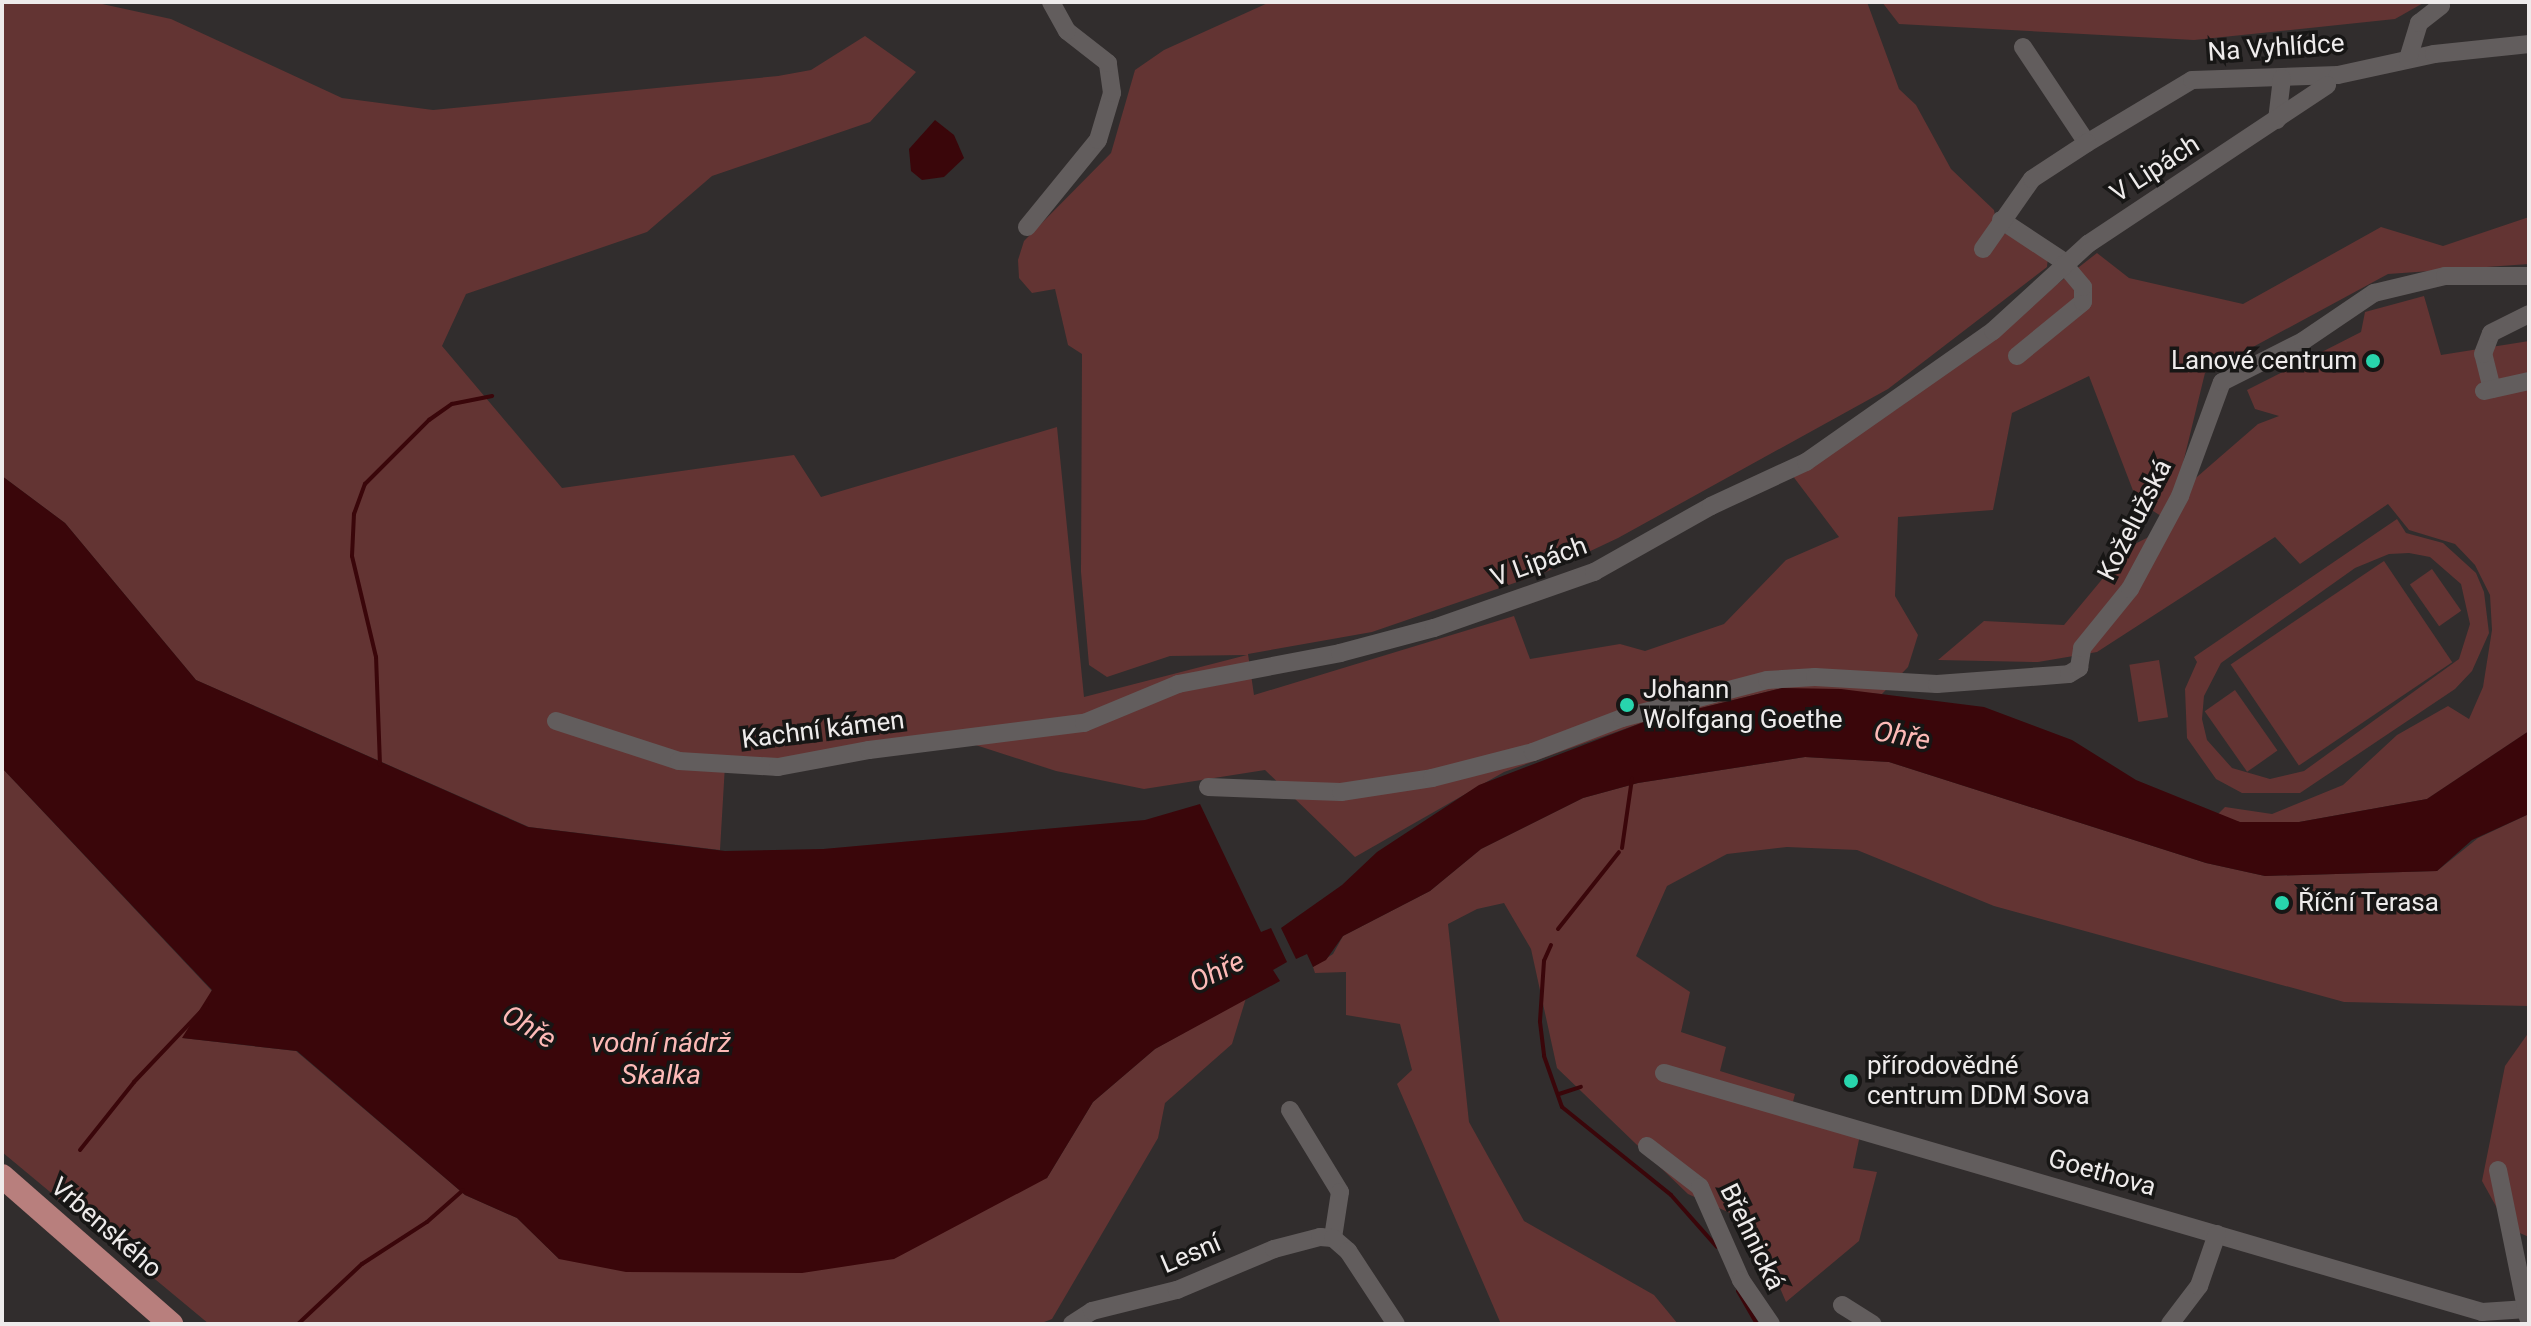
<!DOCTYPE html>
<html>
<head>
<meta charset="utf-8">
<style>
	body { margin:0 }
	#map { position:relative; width:2531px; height:1326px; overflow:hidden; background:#312d2d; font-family:Roboto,sans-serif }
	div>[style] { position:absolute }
	.green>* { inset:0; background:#633433; transform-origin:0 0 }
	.water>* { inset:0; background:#3a060a }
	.stream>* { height:4px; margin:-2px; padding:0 2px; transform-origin:2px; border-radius:2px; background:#3a060a }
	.minor>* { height:18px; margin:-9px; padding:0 9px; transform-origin:9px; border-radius:9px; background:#625d5d }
	.major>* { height:24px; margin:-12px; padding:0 12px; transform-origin:12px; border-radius:12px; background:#b87f7d }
	.dots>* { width:22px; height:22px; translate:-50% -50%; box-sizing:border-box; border:4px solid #171615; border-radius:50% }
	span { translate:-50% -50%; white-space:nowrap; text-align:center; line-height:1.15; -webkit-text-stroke:7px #171615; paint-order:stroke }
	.street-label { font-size:26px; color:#eeebeb }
	.poi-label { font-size:26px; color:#eeebeb }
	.right { translate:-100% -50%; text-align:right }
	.left { translate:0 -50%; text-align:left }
	.water-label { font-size:28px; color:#fdbab7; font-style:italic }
	.frame { position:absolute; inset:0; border:4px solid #eeebeb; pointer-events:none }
</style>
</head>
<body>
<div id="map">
	<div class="green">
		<i style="clip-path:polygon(2px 2px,93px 2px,171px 19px,342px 98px,433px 110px,778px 76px,811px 70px,865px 36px,916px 72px,870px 122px,712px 176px,647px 232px,466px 294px,442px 346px,562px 488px,794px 455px,821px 497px,1057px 427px,1084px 697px,1247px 655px,1170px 656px,1107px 677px,1089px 665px,1081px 572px,1082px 354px,1068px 345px,1055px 289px,1032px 293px,1019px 278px,1018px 260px,1024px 241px,1111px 153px,1135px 70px,1164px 50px,1270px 2px,1867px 2px,1899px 89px,1916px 105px,1951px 169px,1994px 210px,1999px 237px,2008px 232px,2048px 257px,2047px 267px,1888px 389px,1618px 538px,1546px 572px,1372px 632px,1248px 654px,1254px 695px,1514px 616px,1530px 659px,1620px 644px,1645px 651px,1724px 624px,1786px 560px,1839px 537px,1789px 471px,1897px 409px,2097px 253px,2129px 278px,2243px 304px,2381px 227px,2443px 246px,2529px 217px,2529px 264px,2388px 274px,2205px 373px,2175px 496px,2258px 424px,2279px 416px,2255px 409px,2247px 390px,2361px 332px,2365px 312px,2424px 296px,2441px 355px,2529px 341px,2529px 731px,2427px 799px,2299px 822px,2240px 822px,2216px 816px,2225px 807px,2272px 814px,2343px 785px,2397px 735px,2448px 706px,2469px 719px,2483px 687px,2492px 630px,2490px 595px,2475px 565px,2455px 544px,2409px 530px,2388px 504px,2300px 564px,2275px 537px,2097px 652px,2038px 662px,1938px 660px,1984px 621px,2064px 625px,2129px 547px,2174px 524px,2137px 501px,2089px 376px,2012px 413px,1993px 510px,1898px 517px,1895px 596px,1918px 635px,1908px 667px,1882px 694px,1782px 688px,1644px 722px,1504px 772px,1355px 857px,1265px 770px,1144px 789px,1056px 771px,954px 738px,725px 765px,720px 850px,529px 827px,196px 680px,65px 523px,2px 476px)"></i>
		<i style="clip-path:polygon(1882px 2px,2425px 2px,2395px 19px,2194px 40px,1899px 24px)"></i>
		<i style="clip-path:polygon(evenodd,2397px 519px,2406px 533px,2443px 543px,2476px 573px,2484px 592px,2489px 633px,2472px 671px,2455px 689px,2300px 793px,2242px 793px,2216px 779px,2187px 738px,2185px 689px,2197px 662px,2194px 657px,2397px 519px,2409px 553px,2430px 557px,2461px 584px,2470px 624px,2459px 659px,2304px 771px,2270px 779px,2232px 768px,2207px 740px,2202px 719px,2204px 696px,2221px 663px,2355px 568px,2389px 554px,2409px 553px)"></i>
		<i style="left:2384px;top:561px;width:122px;height:185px;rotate:56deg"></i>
		<i style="left:2432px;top:569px;width:51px;height:27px;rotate:55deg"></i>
		<i style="left:2159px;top:660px;width:58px;height:30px;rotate:81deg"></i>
		<i style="left:2235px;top:690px;width:74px;height:37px;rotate:55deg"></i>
		<i style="clip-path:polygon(1805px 757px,1889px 762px,2206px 863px,2265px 876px,2437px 871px,2478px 838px,2529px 814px,2529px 1006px,2344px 1002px,1994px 906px,1857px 850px,1787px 847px,1727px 854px,1667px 886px,1636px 956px,1690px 992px,1681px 1032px,1726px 1047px,1720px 1071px,1795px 1094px,1790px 1113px,1860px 1135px,1853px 1168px,1877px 1172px,1859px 1241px,1786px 1302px,1752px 1223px,1688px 1194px,1557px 1068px,1531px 949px,1504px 903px,1477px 909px,1448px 924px,1469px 1122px,1524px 1221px,1654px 1295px,1678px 1324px,1501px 1324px,1397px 1084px,1412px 1070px,1400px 1024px,1346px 1015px,1346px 972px,1315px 973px,1313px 967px,1333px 954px,1343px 936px,1430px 891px,1481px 849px,1583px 798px,1638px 783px)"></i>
		<i style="clip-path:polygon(2px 768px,212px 991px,183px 1038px,296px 1051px,465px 1195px,517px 1218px,559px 1259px,1047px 1178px,1093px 1102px,1155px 1049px,1246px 998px,1232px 1044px,1165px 1103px,1158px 1138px,1052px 1319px,1039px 1324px,209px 1324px,2px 1152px)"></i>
		<i style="clip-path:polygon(2529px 1032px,2529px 1237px,2508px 1228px,2482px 1181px,2505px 1066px)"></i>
	</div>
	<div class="water">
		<i style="clip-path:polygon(935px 120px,954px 135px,964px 158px,944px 177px,922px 180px,911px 171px,909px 149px)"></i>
		<i style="clip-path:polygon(2px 476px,65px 523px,196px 680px,528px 827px,725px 851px,823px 849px,1145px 820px,1200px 804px,1261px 932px,1271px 928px,1287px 962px,1273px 970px,1280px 981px,1155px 1049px,1093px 1102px,1047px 1178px,894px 1259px,802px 1273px,626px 1272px,559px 1259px,517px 1218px,465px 1195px,297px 1051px,182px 1038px,212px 990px,2px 768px)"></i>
		<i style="clip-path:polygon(1782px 688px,1841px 689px,1984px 707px,2072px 740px,2136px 780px,2240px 822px,2299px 822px,2427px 799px,2529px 731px,2529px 814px,2472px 840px,2437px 871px,2265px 876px,2206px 863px,1889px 762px,1805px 757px,1638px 783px,1583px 798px,1481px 849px,1430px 891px,1343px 936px,1326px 960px,1313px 967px,1307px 954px,1296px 959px,1281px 928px,1342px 885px,1377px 852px,1479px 785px,1644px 722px)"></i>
	</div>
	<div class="stream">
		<i style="left:380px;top:765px;width:108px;rotate:-92.1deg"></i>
		<i style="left:376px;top:657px;width:104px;rotate:-103.4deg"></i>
		<i style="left:352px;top:556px;width:42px;rotate:-87.3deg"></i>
		<i style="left:354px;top:514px;width:32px;rotate:-70deg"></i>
		<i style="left:365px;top:484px;width:91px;rotate:-45deg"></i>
		<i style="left:429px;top:420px;width:28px;rotate:-35deg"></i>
		<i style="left:452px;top:404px;width:41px;rotate:-11.3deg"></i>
		<i style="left:1622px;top:848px;width:70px;rotate:-81.8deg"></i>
		<i style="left:1558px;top:929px;width:98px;rotate:-51.6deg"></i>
		<i style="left:1551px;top:945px;width:17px;rotate:114deg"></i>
		<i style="left:1544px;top:961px;width:61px;rotate:93.8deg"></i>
		<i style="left:1540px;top:1022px;width:34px;rotate:83deg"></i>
		<i style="left:1544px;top:1056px;width:54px;rotate:70.6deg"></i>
		<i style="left:1562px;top:1107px;width:140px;rotate:38.9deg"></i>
		<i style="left:1671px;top:1195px;width:69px;rotate:48.5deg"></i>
		<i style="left:1559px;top:1094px;width:23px;rotate:-18deg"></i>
		<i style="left:80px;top:1150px;width:87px;rotate:-51.5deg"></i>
		<i style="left:134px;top:1082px;width:106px;rotate:-46.5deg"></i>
		<i style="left:1738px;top:1291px;width:38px;rotate:60deg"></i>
		<i style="left:298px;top:1324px;width:88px;rotate:-43.2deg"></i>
		<i style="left:362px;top:1264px;width:77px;rotate:-32.9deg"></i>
		<i style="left:427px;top:1222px;width:48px;rotate:-41.6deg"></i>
	</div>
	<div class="minor">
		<i style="left:2023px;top:47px;width:115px;rotate:56.3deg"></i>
		<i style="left:2087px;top:143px;width:122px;rotate:-31deg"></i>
		<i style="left:2192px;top:80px;width:146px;rotate:-2deg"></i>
		<i style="left:2338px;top:75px;width:98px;rotate:-12.3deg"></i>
		<i style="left:2434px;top:54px;width:96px;rotate:-6deg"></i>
		<i style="left:2408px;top:59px;width:38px;rotate:-73deg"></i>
		<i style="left:2419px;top:23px;width:28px;rotate:-38deg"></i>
		<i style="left:2277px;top:120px;width:42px;rotate:-83.2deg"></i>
		<i style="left:2001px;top:220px;width:78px;rotate:33.5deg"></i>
		<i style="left:1027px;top:227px;width:112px;rotate:-50.8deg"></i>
		<i style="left:1098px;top:140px;width:49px;rotate:-73.4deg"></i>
		<i style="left:1112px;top:93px;width:30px;rotate:-98deg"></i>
		<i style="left:1108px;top:63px;width:52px;rotate:-142deg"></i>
		<i style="left:1067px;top:31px;width:33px;rotate:-119deg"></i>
		<i style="left:1983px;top:249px;width:85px;rotate:-55deg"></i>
		<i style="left:2032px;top:179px;width:66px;rotate:-33.2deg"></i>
		<i style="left:2017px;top:356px;width:85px;rotate:-39.3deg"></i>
		<i style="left:2083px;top:302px;width:15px;rotate:-90deg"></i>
		<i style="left:2083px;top:287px;width:30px;rotate:-130deg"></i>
		<i style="left:2492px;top:389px;width:36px;rotate:-104deg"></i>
		<i style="left:2483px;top:354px;width:22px;rotate:-69deg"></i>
		<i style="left:2491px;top:333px;width:42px;rotate:-26.6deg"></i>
		<i style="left:2484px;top:391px;width:46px;rotate:-12.5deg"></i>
		<i style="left:556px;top:721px;width:129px;rotate:18deg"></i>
		<i style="left:679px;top:761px;width:99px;rotate:3.5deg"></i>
		<i style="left:778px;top:767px;width:93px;rotate:-10.6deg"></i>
		<i style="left:869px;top:750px;width:217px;rotate:-7.2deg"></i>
		<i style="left:1084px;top:723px;width:102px;rotate:-22.5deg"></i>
		<i style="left:1178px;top:684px;width:165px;rotate:-10.8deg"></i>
		<i style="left:1340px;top:653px;width:97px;rotate:-14.9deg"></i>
		<i style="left:1434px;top:628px;width:170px;rotate:-19.3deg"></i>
		<i style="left:1594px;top:572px;width:134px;rotate:-29.4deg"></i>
		<i style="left:1711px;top:506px;width:105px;rotate:-24.9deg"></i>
		<i style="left:1806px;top:462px;width:228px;rotate:-35deg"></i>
		<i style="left:1993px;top:331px;width:129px;rotate:-42.5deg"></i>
		<i style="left:2088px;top:244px;width:287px;rotate:-33.6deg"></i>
		<i style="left:1208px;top:787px;width:133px;rotate:2.2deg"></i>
		<i style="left:1341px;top:792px;width:92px;rotate:-8.7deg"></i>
		<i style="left:1432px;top:778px;width:104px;rotate:-14.4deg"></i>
		<i style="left:1533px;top:752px;width:95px;rotate:-20.9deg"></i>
		<i style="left:1622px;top:718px;width:150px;rotate:-14.7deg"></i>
		<i style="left:1767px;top:680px;width:48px;rotate:-3.6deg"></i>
		<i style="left:1815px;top:677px;width:122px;rotate:3.3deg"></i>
		<i style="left:1937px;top:684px;width:132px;rotate:-4.3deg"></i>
		<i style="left:2069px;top:674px;width:12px;rotate:-31deg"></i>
		<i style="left:2079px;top:668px;width:20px;rotate:-81deg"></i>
		<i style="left:2082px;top:648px;width:76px;rotate:-50.9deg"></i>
		<i style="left:2130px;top:589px;width:106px;rotate:-61.7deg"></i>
		<i style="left:2180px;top:496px;width:121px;rotate:-69.8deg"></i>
		<i style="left:2222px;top:382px;width:91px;rotate:-26.8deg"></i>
		<i style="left:2303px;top:341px;width:86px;rotate:-34.1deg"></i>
		<i style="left:2374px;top:293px;width:73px;rotate:-13.5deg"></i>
		<i style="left:2445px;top:276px;width:84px"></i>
		<i style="left:1664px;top:1073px;width:852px;rotate:16.29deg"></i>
		<i style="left:2482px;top:1312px;width:45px;rotate:-3.8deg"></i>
		<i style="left:1290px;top:1110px;width:96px;rotate:58.6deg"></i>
		<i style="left:1340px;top:1192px;width:47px;rotate:98.7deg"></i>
		<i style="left:1647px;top:1146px;width:67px;rotate:37.7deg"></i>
		<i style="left:1700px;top:1187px;width:102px;rotate:66.2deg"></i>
		<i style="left:1741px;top:1280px;width:53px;rotate:55.7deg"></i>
		<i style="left:2498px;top:1170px;width:151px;rotate:78.5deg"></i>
		<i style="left:1842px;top:1305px;width:36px;rotate:32deg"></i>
		<i style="left:1072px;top:1324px;width:24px;rotate:-33deg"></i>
		<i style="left:1092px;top:1311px;width:88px;rotate:-13.9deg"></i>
		<i style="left:1177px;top:1290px;width:105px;rotate:-22.9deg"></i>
		<i style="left:1274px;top:1249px;width:48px;rotate:-14.6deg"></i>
		<i style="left:1320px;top:1237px;width:13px;rotate:4deg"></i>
		<i style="left:1333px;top:1238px;width:20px;rotate:41deg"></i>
		<i style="left:1348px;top:1251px;width:87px;rotate:56.7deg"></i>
		<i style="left:2170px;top:1324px;width:48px;rotate:-52.7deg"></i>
		<i style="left:2199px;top:1286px;width:55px;rotate:-70.9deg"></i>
	</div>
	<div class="major">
		<i style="left:2px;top:1176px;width:225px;rotate:41.2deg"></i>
	</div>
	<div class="dots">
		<i style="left:2373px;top:361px;background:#28d5ad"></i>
		<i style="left:1627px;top:705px;background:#28d5ad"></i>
		<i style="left:2282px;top:903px;background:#28d5ad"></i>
		<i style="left:1851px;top:1081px;background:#28d5ad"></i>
	</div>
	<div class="street-label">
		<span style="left:2276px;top:48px;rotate:-4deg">Na Vyhlídce</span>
		<span style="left:2155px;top:169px;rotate:-33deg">V Lipách</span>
		<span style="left:2135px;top:520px;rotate:-63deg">Koželužská</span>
		<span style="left:1539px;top:562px;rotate:-20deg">V Lipách</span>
		<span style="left:823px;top:730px;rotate:-7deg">Kachní kámen</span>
		<span style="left:2102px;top:1173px;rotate:16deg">Goethova</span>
		<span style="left:106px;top:1228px;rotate:41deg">Vrbenského</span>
		<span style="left:1752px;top:1237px;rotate:64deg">Břehnická</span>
		<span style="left:1191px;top:1254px;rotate:-23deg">Lesní</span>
	</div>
	<div class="poi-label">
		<span class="right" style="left:2357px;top:361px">Lanové centrum</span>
		<span class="left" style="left:1643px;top:705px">Johann<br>Wolfgang Goethe</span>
		<span class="left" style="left:2298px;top:903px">Říční Terasa</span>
		<span class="left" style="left:1867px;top:1081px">přírodovědné<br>centrum DDM Sova</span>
	</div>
	<div class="water-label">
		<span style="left:1902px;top:736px;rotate:10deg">Ohře</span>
		<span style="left:1217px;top:972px;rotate:-26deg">Ohře</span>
		<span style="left:529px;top:1027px;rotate:31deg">Ohře</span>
		<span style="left:661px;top:1059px">vodní nádrž<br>Skalka</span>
	</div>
	<div class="frame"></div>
</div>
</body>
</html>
